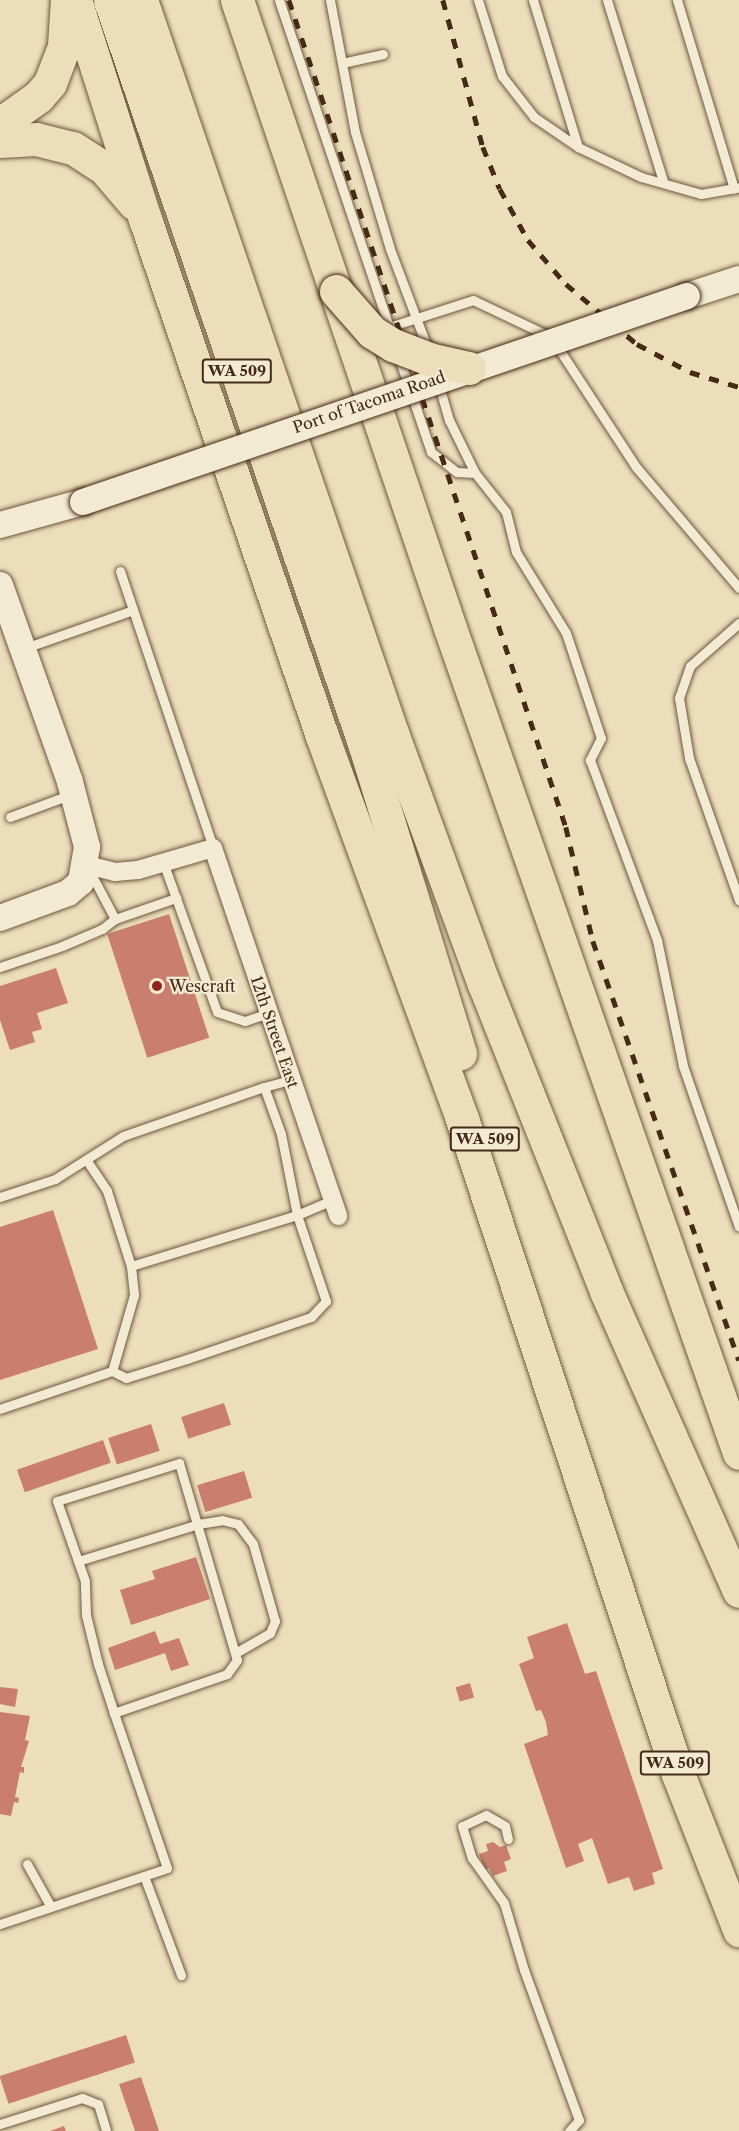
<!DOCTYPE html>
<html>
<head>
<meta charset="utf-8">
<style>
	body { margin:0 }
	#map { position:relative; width:739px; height:2131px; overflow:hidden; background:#ecdebb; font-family:"Libre Caslon Text",serif }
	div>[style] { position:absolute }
	.building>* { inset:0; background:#c97e6f; transform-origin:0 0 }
	.roads { filter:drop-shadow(0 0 2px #6f573e) drop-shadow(0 0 2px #6f573e) }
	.lane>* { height:9px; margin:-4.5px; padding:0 4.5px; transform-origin:4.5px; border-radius:4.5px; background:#f3ead3 }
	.street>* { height:18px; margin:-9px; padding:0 9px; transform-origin:9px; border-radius:9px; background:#f3ead3 }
	.secondary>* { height:26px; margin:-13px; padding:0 13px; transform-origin:13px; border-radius:13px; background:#f3ead3 }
	.highway>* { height:33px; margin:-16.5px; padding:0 16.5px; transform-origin:16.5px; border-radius:16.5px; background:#ecdebb }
	.rail>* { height:4.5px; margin-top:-2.25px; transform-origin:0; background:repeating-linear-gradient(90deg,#452a15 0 10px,transparent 0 20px) }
	.bridges { filter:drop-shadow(0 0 2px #452a15) drop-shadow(0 0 2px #452a15) }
	.secondary-bridge>* { height:26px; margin:-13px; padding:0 13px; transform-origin:13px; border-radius:13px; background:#f3ead3 }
	.highway-bridge>* { height:33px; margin:-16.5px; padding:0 16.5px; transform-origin:16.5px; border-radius:16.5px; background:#ecdebb }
	.dots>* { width:16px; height:16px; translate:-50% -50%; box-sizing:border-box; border:3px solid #f3ead3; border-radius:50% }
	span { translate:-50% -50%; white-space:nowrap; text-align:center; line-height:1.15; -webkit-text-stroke:4.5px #f3ead3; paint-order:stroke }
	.shield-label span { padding:2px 4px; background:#f3ead3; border:2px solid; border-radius:4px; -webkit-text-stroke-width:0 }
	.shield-label { font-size:15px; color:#452a15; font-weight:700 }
	.street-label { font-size:16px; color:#452a15 }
	.poi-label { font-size:16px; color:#452a15 }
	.left { translate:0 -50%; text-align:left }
</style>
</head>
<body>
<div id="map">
	<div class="building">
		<i style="left:169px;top:914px;width:130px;height:65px;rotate:72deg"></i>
		<i style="clip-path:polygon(56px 968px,68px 1003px,37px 1013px,42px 1029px,32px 1032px,35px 1042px,10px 1050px,0 1020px,0 986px)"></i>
		<i style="clip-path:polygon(53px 1210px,98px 1349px,0 1380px,0 1227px)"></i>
		<i style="left:224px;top:1403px;width:23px;height:45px;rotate:72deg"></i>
		<i style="left:151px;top:1424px;width:28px;height:45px;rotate:72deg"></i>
		<i style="left:103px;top:1440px;width:24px;height:91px;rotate:71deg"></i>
		<i style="left:244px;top:1471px;width:28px;height:49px;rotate:73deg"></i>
		<i style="clip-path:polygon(196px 1557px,210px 1599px,131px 1625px,120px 1590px,155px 1579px,152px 1571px)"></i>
		<i style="clip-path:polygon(567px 1623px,585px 1674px,596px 1671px,663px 1869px,652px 1873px,655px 1884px,634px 1891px,629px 1877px,608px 1884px,592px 1838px,578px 1844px,584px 1861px,566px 1868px,524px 1744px,548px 1735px,546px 1722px,541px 1710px,536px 1711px,519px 1664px,534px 1658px,527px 1637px)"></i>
		<i style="clip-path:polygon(155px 1631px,160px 1644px,179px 1638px,189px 1665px,171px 1671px,165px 1653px,115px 1670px,108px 1648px)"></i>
		<i style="left:470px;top:1683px;width:15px;height:15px;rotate:74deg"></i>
		<i style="clip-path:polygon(0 1687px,18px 1689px,15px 1707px,0 1704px)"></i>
		<i style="clip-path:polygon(0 1712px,30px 1716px,25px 1740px,29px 1741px,21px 1767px,24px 1767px,24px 1773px,20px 1772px,15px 1797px,19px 1798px,18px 1803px,14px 1802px,11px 1816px,0 1814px)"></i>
		<i style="clip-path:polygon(493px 1842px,500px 1847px,506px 1845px,511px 1859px,504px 1862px,507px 1871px,493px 1876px,489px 1868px,485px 1870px,479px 1854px,488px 1851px,486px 1844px)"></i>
		<i style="left:126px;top:2035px;width:29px;height:133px;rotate:72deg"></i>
		<i style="clip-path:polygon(141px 2077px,159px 2131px,135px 2131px,119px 2084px)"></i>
		<i style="clip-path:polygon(64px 2126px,66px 2131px,50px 2131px)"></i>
	</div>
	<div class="roads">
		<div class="lane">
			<i style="left:279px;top:0;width:351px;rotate:71.4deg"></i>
			<i style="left:330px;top:0;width:134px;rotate:79.3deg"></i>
			<i style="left:355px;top:132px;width:122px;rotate:73.3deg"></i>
			<i style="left:390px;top:249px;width:110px;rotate:69.3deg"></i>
			<i style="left:478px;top:0;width:80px;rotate:72.5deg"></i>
			<i style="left:502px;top:76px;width:52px;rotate:52deg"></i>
			<i style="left:534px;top:117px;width:53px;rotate:34.3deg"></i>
			<i style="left:578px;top:147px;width:70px;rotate:25.5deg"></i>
			<i style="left:641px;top:177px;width:62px;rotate:15.8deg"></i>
			<i style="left:701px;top:194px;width:39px;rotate:-10deg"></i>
			<i style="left:533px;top:0;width:154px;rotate:73deg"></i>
			<i style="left:607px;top:0;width:189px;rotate:72.8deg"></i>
			<i style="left:677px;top:0;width:197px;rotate:73.2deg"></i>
			<i style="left:342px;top:63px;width:42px;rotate:-12.4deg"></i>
			<i style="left:389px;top:327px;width:88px;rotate:-17.8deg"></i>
			<i style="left:473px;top:300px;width:86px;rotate:25.4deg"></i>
			<i style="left:551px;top:337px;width:155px;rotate:56.8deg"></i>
			<i style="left:636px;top:467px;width:159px;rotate:49.6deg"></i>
			<i style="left:398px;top:355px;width:102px;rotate:71.2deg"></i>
			<i style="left:431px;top:452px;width:33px;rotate:38deg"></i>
			<i style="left:457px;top:472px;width:18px;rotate:3deg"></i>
			<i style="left:438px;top:382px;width:40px;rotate:74deg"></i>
			<i style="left:449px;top:420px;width:59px;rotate:63.9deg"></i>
			<i style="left:475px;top:473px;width:50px;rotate:51.5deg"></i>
			<i style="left:506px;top:512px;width:41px;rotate:76deg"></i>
			<i style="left:516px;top:552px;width:95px;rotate:58.3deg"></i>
			<i style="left:566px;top:633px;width:111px;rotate:71.6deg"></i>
			<i style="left:601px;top:738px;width:25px;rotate:117deg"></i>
			<i style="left:590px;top:760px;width:192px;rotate:69.6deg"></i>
			<i style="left:657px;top:940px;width:129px;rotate:78.3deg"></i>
			<i style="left:683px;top:1066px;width:170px;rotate:70.8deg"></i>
			<i style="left:120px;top:571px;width:292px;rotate:71.4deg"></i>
			<i style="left:739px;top:623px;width:65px;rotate:138.7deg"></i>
			<i style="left:690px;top:666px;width:34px;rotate:109deg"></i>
			<i style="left:679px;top:698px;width:61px;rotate:80.5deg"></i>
			<i style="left:689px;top:758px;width:151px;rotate:70.6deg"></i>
			<i style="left:25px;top:648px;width:114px;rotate:-19.4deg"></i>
			<i style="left:10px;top:817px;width:66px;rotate:-20.4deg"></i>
			<i style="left:163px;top:862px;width:159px;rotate:70.2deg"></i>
			<i style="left:217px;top:1012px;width:29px;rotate:18deg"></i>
			<i style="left:245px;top:1021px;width:24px;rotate:-19deg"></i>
			<i style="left:88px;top:868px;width:58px;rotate:62.1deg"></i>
			<i style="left:0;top:967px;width:65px;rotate:-18.7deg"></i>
			<i style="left:62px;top:946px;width:43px;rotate:-23deg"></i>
			<i style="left:102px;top:929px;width:16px;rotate:-38deg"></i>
			<i style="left:115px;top:919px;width:65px;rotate:-19deg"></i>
			<i style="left:264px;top:1087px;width:28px;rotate:-15deg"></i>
			<i style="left:87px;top:1161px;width:36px;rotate:56deg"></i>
			<i style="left:107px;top:1191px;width:79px;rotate:72.3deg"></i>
			<i style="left:131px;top:1266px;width:29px;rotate:84deg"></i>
			<i style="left:134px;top:1295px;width:79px;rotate:106.1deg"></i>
			<i style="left:0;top:1197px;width:58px;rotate:-18.1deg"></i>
			<i style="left:55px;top:1179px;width:80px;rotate:-32.3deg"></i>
			<i style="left:123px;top:1136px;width:149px;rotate:-19.2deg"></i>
			<i style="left:264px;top:1087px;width:50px;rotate:70.1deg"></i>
			<i style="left:281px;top:1134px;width:83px;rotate:78.8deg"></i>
			<i style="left:297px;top:1215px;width:91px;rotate:71.4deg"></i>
			<i style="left:326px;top:1301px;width:22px;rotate:133deg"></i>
			<i style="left:311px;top:1317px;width:131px;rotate:161.3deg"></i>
			<i style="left:187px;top:1359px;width:64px;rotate:162.7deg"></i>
			<i style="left:126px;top:1378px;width:16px;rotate:-153deg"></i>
			<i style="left:112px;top:1371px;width:118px;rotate:161.3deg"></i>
			<i style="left:131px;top:1266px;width:174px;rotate:-17.1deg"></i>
			<i style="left:297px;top:1215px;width:39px;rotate:-23deg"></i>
			<i style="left:78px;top:1561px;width:126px;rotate:-17.1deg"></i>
			<i style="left:198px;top:1524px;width:24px;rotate:-9deg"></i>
			<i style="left:222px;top:1520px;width:16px;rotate:14deg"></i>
			<i style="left:238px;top:1524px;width:25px;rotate:53deg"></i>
			<i style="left:253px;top:1544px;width:80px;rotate:74.1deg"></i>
			<i style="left:275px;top:1621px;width:13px;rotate:113deg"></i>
			<i style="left:270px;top:1633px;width:38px;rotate:150deg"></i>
			<i style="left:508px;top:1839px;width:13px;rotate:-103deg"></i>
			<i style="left:505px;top:1826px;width:22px;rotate:-150deg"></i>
			<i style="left:486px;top:1815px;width:26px;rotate:155deg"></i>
			<i style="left:462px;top:1826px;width:34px;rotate:73deg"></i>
			<i style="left:472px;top:1858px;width:55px;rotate:54.6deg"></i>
			<i style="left:504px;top:1903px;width:70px;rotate:73.4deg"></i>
			<i style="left:524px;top:1970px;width:160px;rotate:69.9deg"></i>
			<i style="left:579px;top:2120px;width:15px;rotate:132deg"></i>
			<i style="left:27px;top:1864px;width:49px;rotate:60.8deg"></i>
			<i style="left:144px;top:1876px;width:106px;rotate:69.5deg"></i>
			<i style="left:0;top:1924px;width:176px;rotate:-18.5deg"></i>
			<i style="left:167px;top:1868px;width:164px;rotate:-108.9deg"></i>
			<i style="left:114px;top:1713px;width:52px;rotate:-108.1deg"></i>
			<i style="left:98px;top:1664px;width:50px;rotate:-103.8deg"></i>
			<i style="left:86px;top:1615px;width:34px;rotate:-92deg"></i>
			<i style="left:85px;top:1581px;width:85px;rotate:-109.3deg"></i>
			<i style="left:57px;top:1501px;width:128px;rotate:-17.3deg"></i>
			<i style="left:179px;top:1463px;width:205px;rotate:73.6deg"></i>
			<i style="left:237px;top:1660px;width:17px;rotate:126deg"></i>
			<i style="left:227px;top:1674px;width:120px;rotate:161deg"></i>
			<i style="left:0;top:2124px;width:86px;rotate:-17.6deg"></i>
			<i style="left:82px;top:2098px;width:17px;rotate:21deg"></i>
			<i style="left:98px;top:2104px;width:28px;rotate:73deg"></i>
		</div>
		<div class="street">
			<i style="left:87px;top:865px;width:29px;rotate:14deg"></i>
			<i style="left:115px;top:872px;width:23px;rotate:-5deg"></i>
			<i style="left:138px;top:870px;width:78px;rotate:-16.3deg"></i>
			<i style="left:213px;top:848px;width:389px;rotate:71.2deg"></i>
		</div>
		<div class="secondary">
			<i style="left:687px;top:296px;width:55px;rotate:-18.1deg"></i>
			<i style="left:0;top:525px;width:86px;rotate:-15.5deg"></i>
			<i style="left:0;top:585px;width:209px;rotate:70.4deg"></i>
			<i style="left:70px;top:782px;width:67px;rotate:75.3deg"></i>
			<i style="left:87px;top:847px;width:36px;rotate:100deg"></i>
			<i style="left:81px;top:882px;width:17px;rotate:140deg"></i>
			<i style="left:68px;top:893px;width:72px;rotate:159.8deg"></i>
		</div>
		<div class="highway">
			<i style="left:75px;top:0;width:230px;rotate:72.3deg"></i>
			<i style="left:145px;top:219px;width:546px;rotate:71.1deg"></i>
			<i style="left:322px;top:736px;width:408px;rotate:69.9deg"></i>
			<i style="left:462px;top:1119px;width:690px;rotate:71.75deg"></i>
			<i style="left:678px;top:1774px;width:168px;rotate:68.6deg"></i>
			<i style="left:110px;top:0;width:785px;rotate:71.13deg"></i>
			<i style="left:364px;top:743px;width:325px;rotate:72.8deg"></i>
			<i style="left:141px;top:0;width:775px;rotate:71.1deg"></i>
			<i style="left:392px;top:733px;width:267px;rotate:69.9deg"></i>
			<i style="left:484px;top:984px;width:330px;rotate:68.3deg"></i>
			<i style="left:606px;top:1291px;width:328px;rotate:66.1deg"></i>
			<i style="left:237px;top:0;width:663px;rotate:71.26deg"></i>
			<i style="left:450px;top:628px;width:874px;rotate:70.69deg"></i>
			<i style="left:0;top:124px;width:47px;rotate:-35.4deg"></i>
			<i style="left:38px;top:97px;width:18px;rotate:-49deg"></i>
			<i style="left:50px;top:83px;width:40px;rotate:-69deg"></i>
			<i style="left:64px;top:46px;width:46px;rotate:-86.3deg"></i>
			<i style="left:0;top:141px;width:36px;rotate:-3deg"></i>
			<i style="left:36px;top:139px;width:38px;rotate:14deg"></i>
			<i style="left:73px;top:148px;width:38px;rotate:33deg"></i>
			<i style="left:105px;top:169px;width:45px;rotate:49.5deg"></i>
		</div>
	</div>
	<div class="rail">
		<i style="left:289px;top:0;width:872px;rotate:71.48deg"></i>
		<i style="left:566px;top:827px;width:117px;rotate:76.7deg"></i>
		<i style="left:593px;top:941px;width:444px;rotate:70.8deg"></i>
		<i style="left:443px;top:0;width:152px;rotate:74.8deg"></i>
		<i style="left:483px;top:147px;width:45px;rotate:68deg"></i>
		<i style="left:500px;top:189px;width:58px;rotate:61.2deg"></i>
		<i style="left:528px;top:240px;width:58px;rotate:49.2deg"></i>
		<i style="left:566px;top:284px;width:93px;rotate:40.2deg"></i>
		<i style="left:637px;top:344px;width:60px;rotate:27.8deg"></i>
		<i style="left:690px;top:372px;width:51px;rotate:17deg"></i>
	</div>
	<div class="bridges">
		<div class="secondary-bridge">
			<i style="left:83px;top:502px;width:638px;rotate:-18.83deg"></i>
		</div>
		<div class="highway-bridge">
			<i style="left:336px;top:291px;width:55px;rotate:48.7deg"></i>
			<i style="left:372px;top:332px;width:25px;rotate:32deg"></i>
			<i style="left:393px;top:345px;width:39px;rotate:21deg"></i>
			<i style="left:429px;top:359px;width:41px;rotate:12.7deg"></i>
		</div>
	</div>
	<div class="dots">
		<i style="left:157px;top:986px;background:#8f2418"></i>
	</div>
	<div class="shield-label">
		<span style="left:237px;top:371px">WA 509</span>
		<span style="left:485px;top:1139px">WA 509</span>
		<span style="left:675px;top:1763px">WA 509</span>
	</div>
	<div class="street-label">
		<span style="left:369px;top:402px;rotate:-19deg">Port of Tacoma Road</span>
		<span style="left:275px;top:1032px;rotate:71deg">12th Street East</span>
	</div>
	<div class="poi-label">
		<span class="left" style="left:169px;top:986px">Wescraft</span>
	</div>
</div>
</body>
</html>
